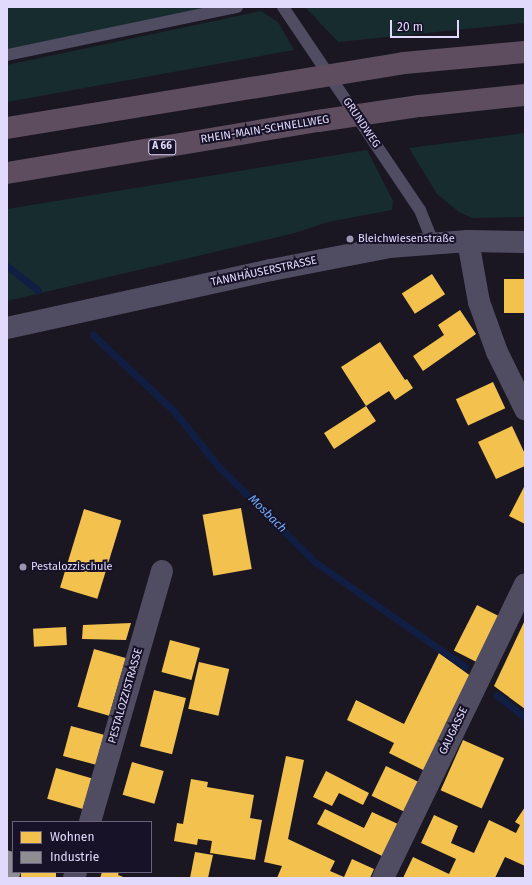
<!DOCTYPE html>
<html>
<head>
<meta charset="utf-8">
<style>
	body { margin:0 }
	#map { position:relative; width:532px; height:885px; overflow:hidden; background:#1a1722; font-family:"Fira Sans",sans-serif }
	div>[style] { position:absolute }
	.green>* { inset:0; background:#162c2e }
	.homes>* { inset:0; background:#f2c14e; transform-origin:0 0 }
	.industry>* { inset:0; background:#8d8d92 }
	.stream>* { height:7px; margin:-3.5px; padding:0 3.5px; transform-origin:3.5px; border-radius:3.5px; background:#111e44 }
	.service>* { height:12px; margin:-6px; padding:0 6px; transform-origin:6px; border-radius:6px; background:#504c62 }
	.minor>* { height:22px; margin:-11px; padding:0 11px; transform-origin:11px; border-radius:11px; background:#504c62 }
	.tertiary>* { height:22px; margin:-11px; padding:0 11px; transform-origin:11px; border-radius:11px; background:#504c62 }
	.motorway>* { height:22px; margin:-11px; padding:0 11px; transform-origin:11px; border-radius:11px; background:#5e4d5f }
	.dots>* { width:11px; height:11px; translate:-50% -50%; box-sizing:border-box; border:2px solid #171227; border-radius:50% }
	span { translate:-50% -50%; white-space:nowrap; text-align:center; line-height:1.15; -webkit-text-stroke:4px #171227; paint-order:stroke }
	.shield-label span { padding:1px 3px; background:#171227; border:1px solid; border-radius:3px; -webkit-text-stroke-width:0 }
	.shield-label { font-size:10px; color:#e1dafc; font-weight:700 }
	.street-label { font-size:11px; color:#e1dafc }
	.poi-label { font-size:11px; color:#e1dafc }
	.left { translate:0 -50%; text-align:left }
	.water-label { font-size:12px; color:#6faaf5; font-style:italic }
	.frame { position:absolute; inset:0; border:8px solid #e1dafc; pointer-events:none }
	.legend { position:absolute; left:12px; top:821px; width:140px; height:52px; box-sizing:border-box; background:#171227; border:1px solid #68627c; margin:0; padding:5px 7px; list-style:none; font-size:12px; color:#e1dafc }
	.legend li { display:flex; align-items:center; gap:8px; height:20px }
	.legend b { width:20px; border:1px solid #68627c }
	.scale { position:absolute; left:390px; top:20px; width:69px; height:18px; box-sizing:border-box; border:2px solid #e1dafc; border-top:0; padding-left:5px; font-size:12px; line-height:14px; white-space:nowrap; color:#e1dafc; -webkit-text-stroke:3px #171227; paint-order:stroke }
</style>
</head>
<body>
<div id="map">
	<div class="green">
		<i style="clip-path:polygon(7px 7px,219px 7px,7px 49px)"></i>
		<i style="clip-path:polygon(305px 7px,525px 7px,525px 23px,338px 42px)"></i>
		<i style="clip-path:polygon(261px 11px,278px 22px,294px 50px,7px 102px,7px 65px)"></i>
		<i style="clip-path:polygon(525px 133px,525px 217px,472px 218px,459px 212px,437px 194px,409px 148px)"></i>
		<i style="clip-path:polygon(367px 150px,393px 201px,392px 210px,328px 222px,295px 233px,7px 301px,7px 209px)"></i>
	</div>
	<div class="homes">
		<i style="left:432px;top:274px;width:24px;height:36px;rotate:57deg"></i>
		<i style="left:504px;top:279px;width:21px;height:34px"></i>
		<i style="clip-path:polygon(460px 310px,476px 334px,423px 371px,413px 356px,444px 335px,438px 325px)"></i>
		<i style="clip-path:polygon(380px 342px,405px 380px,407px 379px,413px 388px,395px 400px,389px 391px,366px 406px,376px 421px,334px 449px,324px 433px,366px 406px,341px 367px)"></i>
		<i style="left:493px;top:382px;width:29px;height:41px;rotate:65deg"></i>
		<i style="clip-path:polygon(512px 426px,525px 454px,525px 466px,496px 479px,478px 442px)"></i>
		<i style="clip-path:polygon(524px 487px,525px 488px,525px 524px,509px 516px)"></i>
		<i style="left:241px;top:508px;width:62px;height:39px;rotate:80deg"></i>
		<i style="left:84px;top:509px;width:39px;height:82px;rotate:17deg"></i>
		<i style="left:477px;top:605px;width:27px;height:51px;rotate:27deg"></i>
		<i style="clip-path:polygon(525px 620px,525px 709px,494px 686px)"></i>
		<i style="clip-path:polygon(131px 623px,126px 640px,82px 639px,83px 625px)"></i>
		<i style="left:66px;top:627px;width:18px;height:33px;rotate:87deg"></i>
		<i style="left:170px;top:640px;width:31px;height:33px;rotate:15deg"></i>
		<i style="left:94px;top:649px;width:33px;height:60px;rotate:16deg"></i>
		<i style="clip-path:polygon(439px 653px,472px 677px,425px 771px,389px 753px,394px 743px,347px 720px,356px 700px,404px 724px)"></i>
		<i style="left:199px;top:662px;width:31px;height:48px;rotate:13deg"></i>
		<i style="left:154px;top:690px;width:33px;height:58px;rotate:14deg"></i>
		<i style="left:71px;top:726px;width:34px;height:31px;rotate:15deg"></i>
		<i style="left:463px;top:740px;width:45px;height:55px;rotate:24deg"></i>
		<i style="clip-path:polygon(286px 756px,304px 760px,288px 839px,335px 861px,330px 871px,344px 877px,352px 859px,374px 869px,370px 878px,277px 878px,282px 866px,264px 862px)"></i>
		<i style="left:132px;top:762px;width:33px;height:34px;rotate:16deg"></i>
		<i style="left:386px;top:766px;width:37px;height:33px;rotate:26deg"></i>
		<i style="left:56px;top:768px;width:37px;height:32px;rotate:16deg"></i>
		<i style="clip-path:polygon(326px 771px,369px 793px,363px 805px,339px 793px,332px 806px,313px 797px)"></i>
		<i style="clip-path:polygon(191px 779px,208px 782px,207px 787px,254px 795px,250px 818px,262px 820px,255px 860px,210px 853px,212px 841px,198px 839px,197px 845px,174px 841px,177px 823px,183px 824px)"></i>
		<i style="clip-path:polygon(525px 807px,525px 866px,505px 857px,495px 878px,403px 878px,413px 857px,449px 874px,456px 859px,421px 843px,434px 815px,458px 826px,451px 843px,474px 853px,489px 820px,516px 833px,520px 825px,515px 822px)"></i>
		<i style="clip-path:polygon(325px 809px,364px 828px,372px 812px,398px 824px,382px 856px,317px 824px)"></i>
		<i style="clip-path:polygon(195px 852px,213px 855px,208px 878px,190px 878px)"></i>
		<i style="left:21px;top:872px;width:35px;height:6px"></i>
		<i style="clip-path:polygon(102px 872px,119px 872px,118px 875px,126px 878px,100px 878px)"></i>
	</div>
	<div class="industry">
		<i style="clip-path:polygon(7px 850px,13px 852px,13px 872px,21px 872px,19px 878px,7px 878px)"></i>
	</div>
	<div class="stream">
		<i style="left:7px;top:266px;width:39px;rotate:38deg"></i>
		<i style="left:93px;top:335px;width:111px;rotate:43.2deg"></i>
		<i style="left:174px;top:411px;width:72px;rotate:51.2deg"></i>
		<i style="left:219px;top:467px;width:135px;rotate:44.7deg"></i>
		<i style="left:315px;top:562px;width:183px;rotate:35deg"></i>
		<i style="left:497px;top:695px;width:36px;rotate:39deg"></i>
	</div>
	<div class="service">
		<i style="left:283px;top:7px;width:245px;rotate:56deg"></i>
		<i style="left:420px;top:210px;width:35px;rotate:68deg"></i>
		<i style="left:7px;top:55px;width:235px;rotate:-11.8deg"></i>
	</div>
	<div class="minor">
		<i style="left:468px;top:241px;width:62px;rotate:79.8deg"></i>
		<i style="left:479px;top:302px;width:53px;rotate:70.2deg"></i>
		<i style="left:497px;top:352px;width:64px;rotate:63.8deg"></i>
		<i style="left:90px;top:822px;width:261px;rotate:-74deg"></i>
		<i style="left:74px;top:878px;width:6px;rotate:-72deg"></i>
		<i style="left:383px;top:878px;width:326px;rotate:-64.2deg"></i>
	</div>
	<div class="tertiary">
		<i style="left:7px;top:328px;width:270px;rotate:-12.4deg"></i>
		<i style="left:271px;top:270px;width:120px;rotate:-11deg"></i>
		<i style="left:389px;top:247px;width:79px;rotate:-4.3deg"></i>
		<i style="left:468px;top:241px;width:57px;rotate:1deg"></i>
	</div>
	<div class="motorway">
		<i style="left:7px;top:128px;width:402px;rotate:-9.3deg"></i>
		<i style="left:404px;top:63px;width:121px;rotate:-5.2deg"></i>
		<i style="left:7px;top:173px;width:315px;rotate:-9.5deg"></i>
		<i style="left:318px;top:121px;width:103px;rotate:-8.4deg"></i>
		<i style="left:420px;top:106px;width:106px;rotate:-6deg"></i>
	</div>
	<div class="dots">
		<i style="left:350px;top:239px;background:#9b96b0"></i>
		<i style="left:23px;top:567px;background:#9b96b0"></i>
	</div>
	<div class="shield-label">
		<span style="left:162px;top:147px">A 66</span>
	</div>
	<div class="street-label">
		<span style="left:361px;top:123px;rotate:56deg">GRUNDWEG</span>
		<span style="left:265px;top:130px;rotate:-9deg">RHEIN-MAIN-SCHNELLWEG</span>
		<span style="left:264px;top:272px;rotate:-12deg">TANNHÄUSERSTRASSE</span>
		<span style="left:126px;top:696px;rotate:-74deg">PESTALOZZISTRASSE</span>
		<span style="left:454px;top:731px;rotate:-64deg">GAUGASSE</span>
	</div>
	<div class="poi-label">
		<span class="left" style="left:358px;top:239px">Bleichwiesenstraße</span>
		<span class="left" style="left:31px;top:567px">Pestalozzischule</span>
	</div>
	<div class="water-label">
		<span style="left:267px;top:514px;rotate:45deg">Mosbach</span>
	</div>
	<div class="frame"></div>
	<ul class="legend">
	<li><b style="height:11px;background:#f2c14e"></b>Wohnen</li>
	<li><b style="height:11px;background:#8d8d92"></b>Industrie</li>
	</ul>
	<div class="scale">20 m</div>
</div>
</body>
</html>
